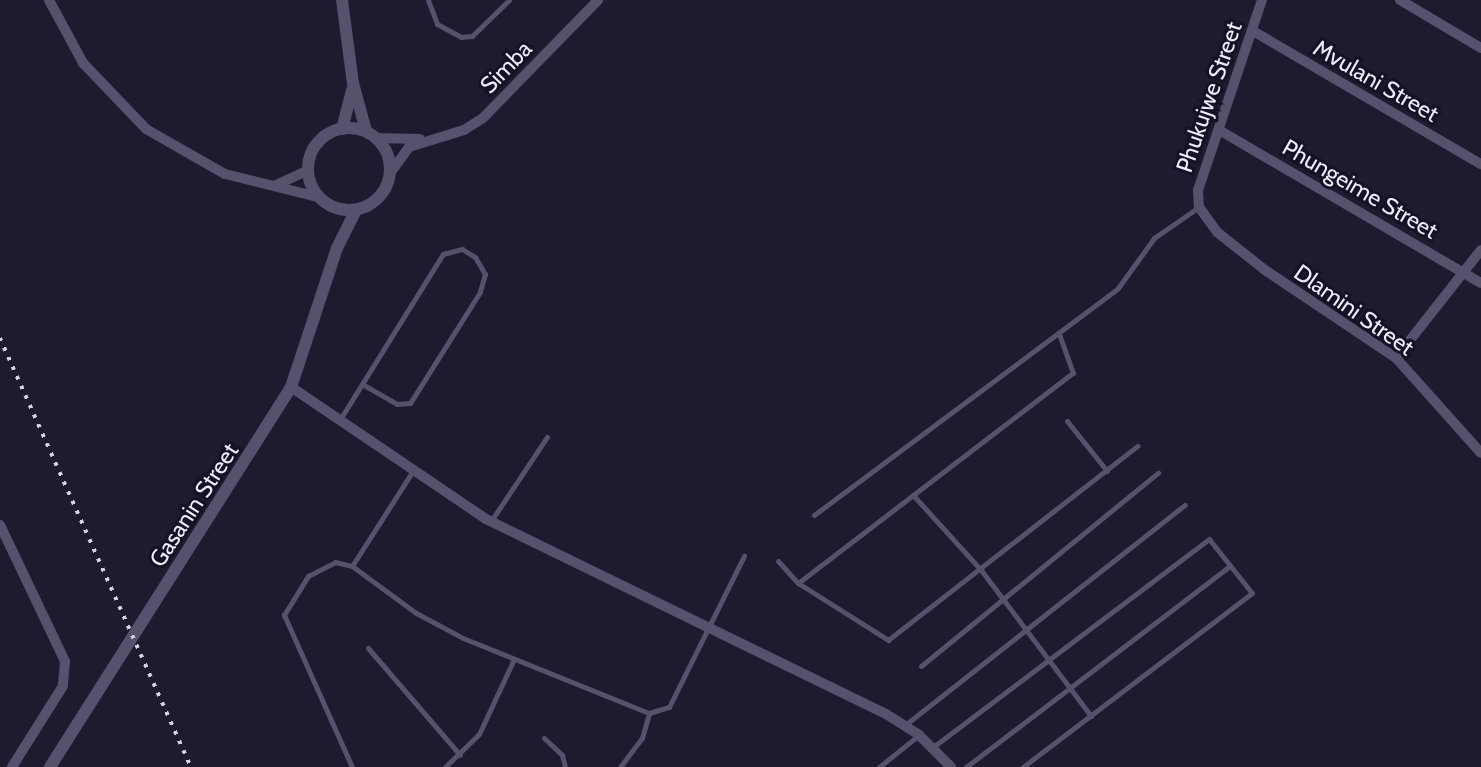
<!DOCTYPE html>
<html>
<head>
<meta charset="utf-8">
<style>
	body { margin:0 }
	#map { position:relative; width:1481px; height:767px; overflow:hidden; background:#1d1b2f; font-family:Cabin,sans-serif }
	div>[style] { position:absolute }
	.service>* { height:5px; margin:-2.5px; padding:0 2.5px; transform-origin:2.5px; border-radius:2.5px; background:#54526c }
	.minor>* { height:10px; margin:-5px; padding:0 5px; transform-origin:5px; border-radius:5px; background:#54526c }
	.tertiary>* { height:12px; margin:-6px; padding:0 6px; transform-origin:6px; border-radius:6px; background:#54526c }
	.tertiary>.ring { margin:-6px; padding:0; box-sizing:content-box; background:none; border:12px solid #54526c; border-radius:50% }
	.rail>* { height:3.5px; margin-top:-1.75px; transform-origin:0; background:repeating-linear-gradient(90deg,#d4d3e3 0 3.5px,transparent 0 10.5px) }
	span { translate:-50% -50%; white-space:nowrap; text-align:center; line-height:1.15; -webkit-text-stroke:6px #141225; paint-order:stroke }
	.street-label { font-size:23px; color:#edecfb }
</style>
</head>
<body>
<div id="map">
	<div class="service">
		<i style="left:428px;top:0;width:26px;rotate:69deg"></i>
		<i style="left:437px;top:24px;width:27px;rotate:28deg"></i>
		<i style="left:461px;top:37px;width:11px;rotate:-5deg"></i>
		<i style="left:472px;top:36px;width:52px;rotate:-44.2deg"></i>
		<i style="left:339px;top:421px;width:44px;rotate:-58.1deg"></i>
		<i style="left:362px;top:384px;width:153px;rotate:-58.1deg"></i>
		<i style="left:443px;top:254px;width:20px;rotate:-15deg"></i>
		<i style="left:462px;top:249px;width:15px;rotate:32deg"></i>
		<i style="left:475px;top:257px;width:20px;rotate:60deg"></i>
		<i style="left:485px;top:274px;width:19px;rotate:106deg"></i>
		<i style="left:480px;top:292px;width:131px;rotate:122.2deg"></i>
		<i style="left:410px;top:403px;width:13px;rotate:176deg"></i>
		<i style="left:397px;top:404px;width:40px;rotate:-150.3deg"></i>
		<i style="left:1067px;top:421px;width:64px;rotate:51.3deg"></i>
		<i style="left:913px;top:495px;width:101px;rotate:47.8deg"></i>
		<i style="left:981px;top:570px;width:183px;rotate:53deg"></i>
		<i style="left:814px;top:515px;width:379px;rotate:-36.7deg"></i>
		<i style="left:1118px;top:288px;width:62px;rotate:-54.2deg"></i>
		<i style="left:1154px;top:238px;width:55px;rotate:-34.6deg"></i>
		<i style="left:491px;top:521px;width:101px;rotate:-56.3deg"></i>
		<i style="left:778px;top:561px;width:30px;rotate:48deg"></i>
		<i style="left:798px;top:583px;width:107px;rotate:32.3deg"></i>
		<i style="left:888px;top:640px;width:316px;rotate:-37.9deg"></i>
		<i style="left:352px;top:566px;width:112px;rotate:-57.4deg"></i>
		<i style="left:798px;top:583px;width:346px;rotate:-37.4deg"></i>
		<i style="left:1073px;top:373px;width:41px;rotate:-109.7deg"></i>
		<i style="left:368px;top:648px;width:141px;rotate:49.3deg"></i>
		<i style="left:921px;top:666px;width:306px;rotate:-39.2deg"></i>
		<i style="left:905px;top:725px;width:356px;rotate:-38.2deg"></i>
		<i style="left:544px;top:738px;width:25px;rotate:43deg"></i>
		<i style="left:562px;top:755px;width:12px;rotate:76deg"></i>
		<i style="left:933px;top:747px;width:346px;rotate:-37deg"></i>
		<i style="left:1209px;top:539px;width:69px;rotate:51.5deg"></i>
		<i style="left:1252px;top:593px;width:288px;rotate:142.8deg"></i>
		<i style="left:352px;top:767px;width:167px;rotate:-114.1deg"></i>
		<i style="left:284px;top:615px;width:46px;rotate:-58.4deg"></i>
		<i style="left:308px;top:576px;width:30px;rotate:-27deg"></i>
		<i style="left:335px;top:562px;width:17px;rotate:13deg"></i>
		<i style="left:352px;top:566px;width:79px;rotate:36.3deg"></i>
		<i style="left:416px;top:613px;width:53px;rotate:28deg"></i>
		<i style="left:463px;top:638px;width:201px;rotate:22deg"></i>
		<i style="left:445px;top:767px;width:47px;rotate:-44.1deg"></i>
		<i style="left:479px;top:734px;width:83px;rotate:-65deg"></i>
		<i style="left:620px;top:767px;width:36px;rotate:-53deg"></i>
		<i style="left:642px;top:738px;width:26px;rotate:-74deg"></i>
		<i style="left:649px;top:713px;width:21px;rotate:-17deg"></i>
		<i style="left:669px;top:707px;width:169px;rotate:-63.6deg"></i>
		<i style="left:879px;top:767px;width:51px;rotate:-38.7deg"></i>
		<i style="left:966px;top:767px;width:332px;rotate:-37.3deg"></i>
	</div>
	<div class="minor">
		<i style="left:49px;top:0;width:72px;rotate:61.6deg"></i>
		<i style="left:83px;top:63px;width:91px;rotate:46.3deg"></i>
		<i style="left:146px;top:129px;width:91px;rotate:29.7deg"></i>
		<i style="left:225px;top:174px;width:96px;rotate:13.9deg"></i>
		<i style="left:1262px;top:0;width:200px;rotate:108.6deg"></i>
		<i style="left:1198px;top:190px;width:17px;rotate:87deg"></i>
		<i style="left:1199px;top:207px;width:31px;rotate:54deg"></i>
		<i style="left:1217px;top:232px;width:61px;rotate:38.4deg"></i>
		<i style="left:1265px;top:270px;width:158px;rotate:33.9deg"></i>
		<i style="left:1396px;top:358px;width:127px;rotate:48.2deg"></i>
		<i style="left:1400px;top:0;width:94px;rotate:30.7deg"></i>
		<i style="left:1253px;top:31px;width:264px;rotate:30.3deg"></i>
		<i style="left:1219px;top:130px;width:303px;rotate:30.3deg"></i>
		<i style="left:376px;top:138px;width:44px;rotate:1.3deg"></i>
		<i style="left:391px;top:172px;width:31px;rotate:-54deg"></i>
		<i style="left:409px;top:147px;width:58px;rotate:-17.2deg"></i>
		<i style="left:464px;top:130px;width:22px;rotate:-32deg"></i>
		<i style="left:483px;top:118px;width:165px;rotate:-45.7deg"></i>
		<i style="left:274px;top:186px;width:38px;rotate:-25deg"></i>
		<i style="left:1396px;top:358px;width:137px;rotate:-51.8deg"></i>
		<i style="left:291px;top:387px;width:235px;rotate:34.1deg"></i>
		<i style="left:486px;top:519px;width:445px;rotate:26deg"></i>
		<i style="left:886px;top:714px;width:39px;rotate:32deg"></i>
		<i style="left:919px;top:735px;width:45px;rotate:45deg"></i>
		<i style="left:0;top:525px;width:151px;rotate:64.5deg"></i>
		<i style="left:65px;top:661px;width:25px;rotate:95deg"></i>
		<i style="left:63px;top:686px;width:96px;rotate:122.2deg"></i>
	</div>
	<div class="tertiary">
		<i style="left:342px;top:0;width:84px;rotate:82.5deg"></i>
		<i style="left:353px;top:83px;width:50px;rotate:74.8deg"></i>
		<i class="ring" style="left:308px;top:128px;width:70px;height:70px"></i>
		<i style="left:342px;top:129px;width:40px;rotate:-75.6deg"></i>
		<i style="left:50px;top:767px;width:450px;rotate:-57.6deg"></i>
		<i style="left:291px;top:387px;width:146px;rotate:-71.7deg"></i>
		<i style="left:337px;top:248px;width:42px;rotate:-63.4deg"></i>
	</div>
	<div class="rail">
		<i style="left:0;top:338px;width:470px;rotate:66deg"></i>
	</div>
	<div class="street-label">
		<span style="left:506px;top:67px;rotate:-46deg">Simba</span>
		<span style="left:1376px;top:81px;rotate:30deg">Mvulani Street</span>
		<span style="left:1209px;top:97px;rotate:-71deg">Phukujwe Street</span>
		<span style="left:1360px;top:189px;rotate:30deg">Phungeime Street</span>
		<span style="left:1354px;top:310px;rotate:35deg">Dlamini Street</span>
		<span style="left:194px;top:505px;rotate:-57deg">Gasanin Street</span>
	</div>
</div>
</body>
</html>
